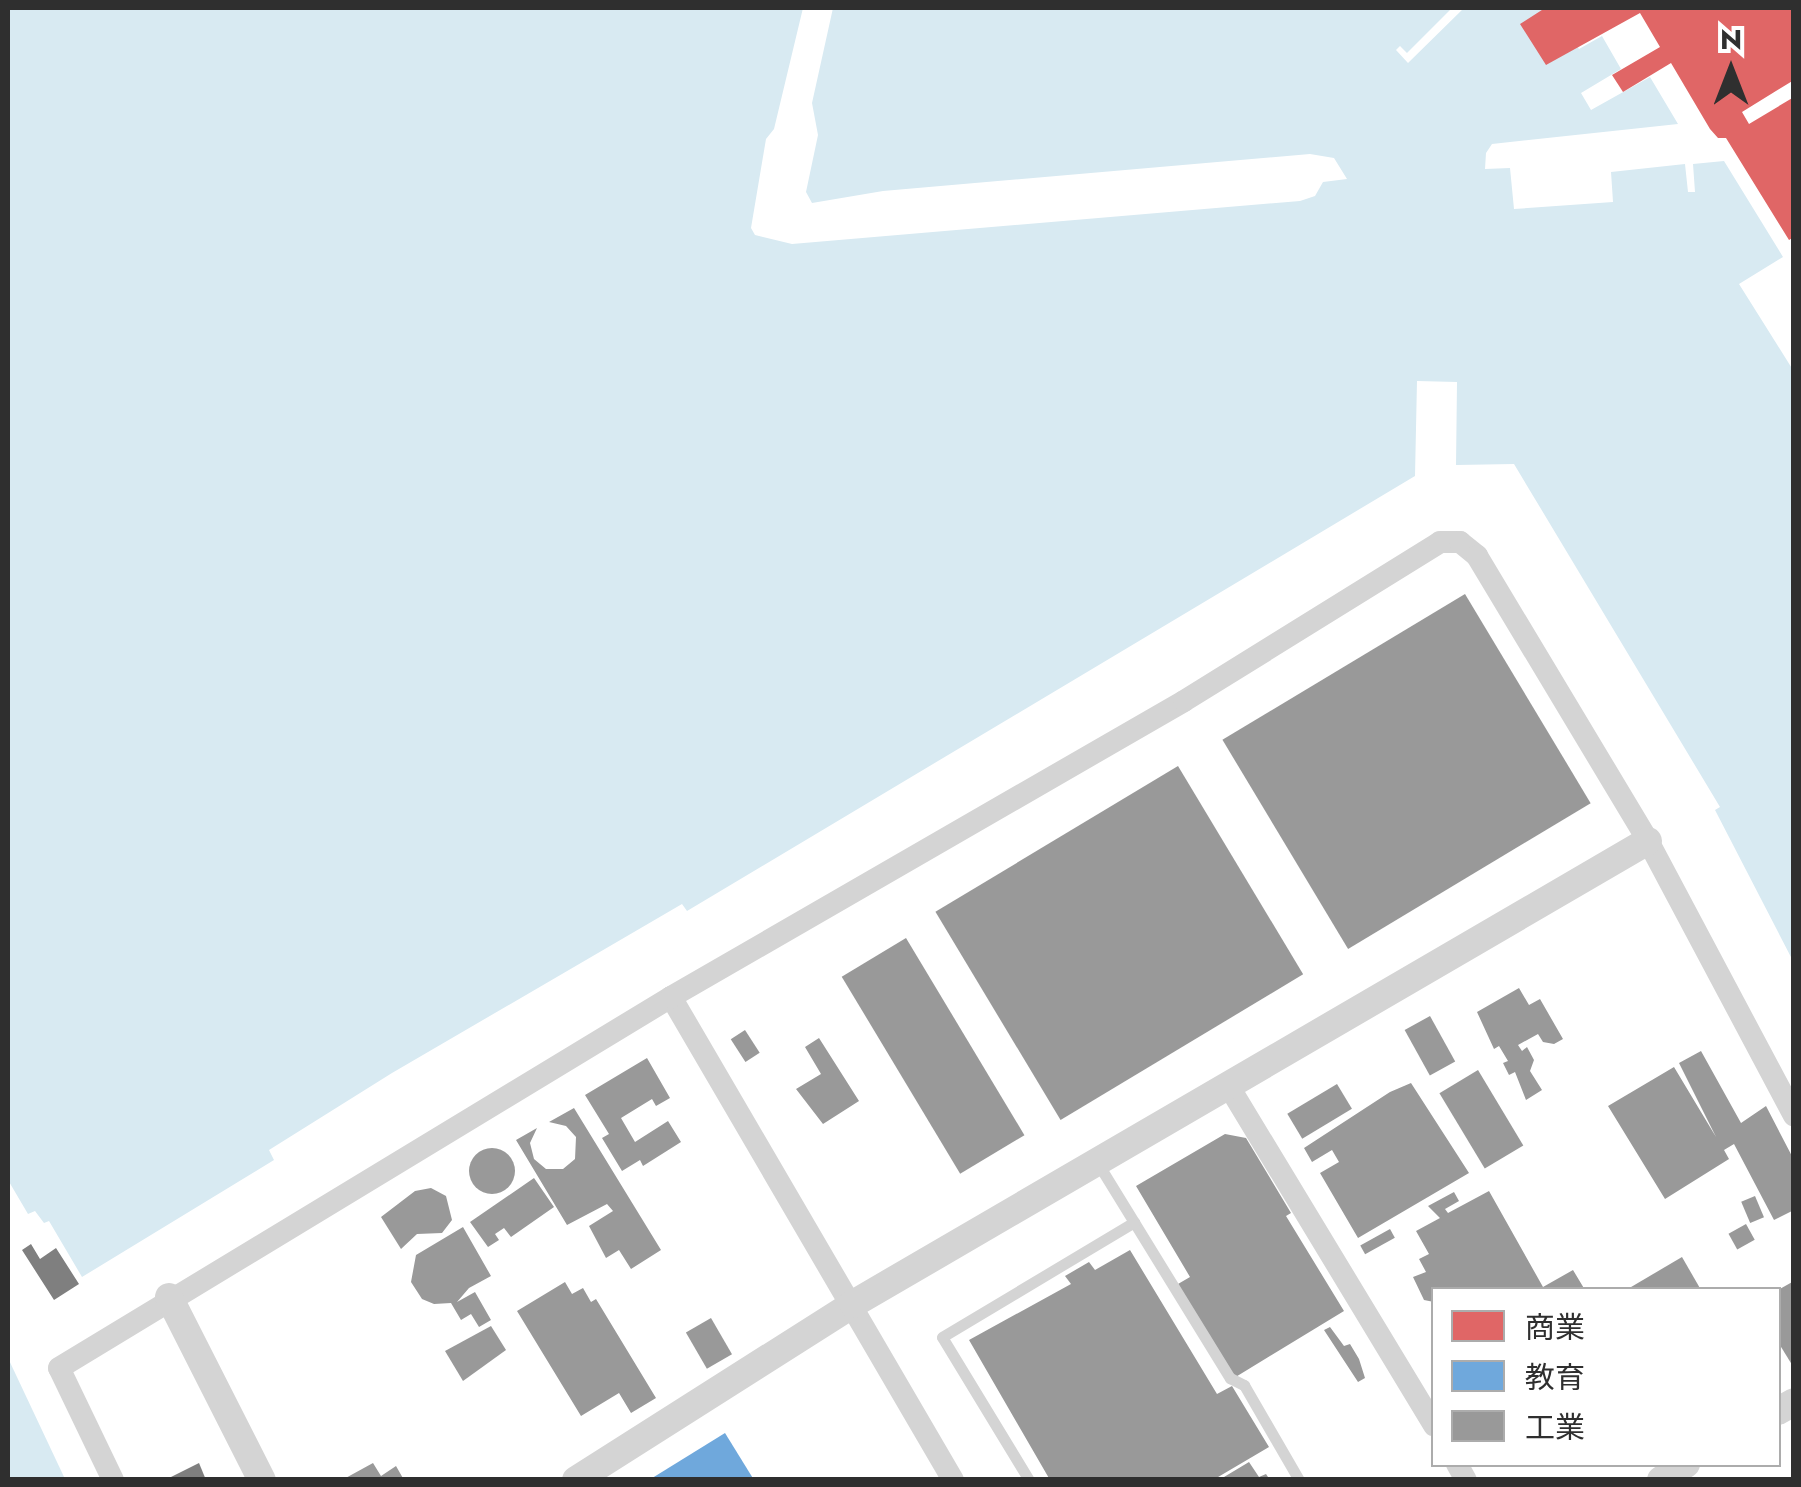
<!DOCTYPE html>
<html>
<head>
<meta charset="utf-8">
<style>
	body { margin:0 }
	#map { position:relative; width:1801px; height:1487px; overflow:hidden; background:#fff; font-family:Jost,"Noto Sans JP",sans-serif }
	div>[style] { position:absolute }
	.water>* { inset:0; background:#d8eaf2 }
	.shops>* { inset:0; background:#e06666 }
	.schools>* { inset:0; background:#6fa8dc }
	.industry>* { inset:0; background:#999; transform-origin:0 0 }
	.round { border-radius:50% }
	.building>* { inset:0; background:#7f7f7f }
	.service>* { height:11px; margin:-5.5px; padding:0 5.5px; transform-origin:5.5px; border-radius:5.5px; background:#d4d4d4 }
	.minor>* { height:22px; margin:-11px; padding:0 11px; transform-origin:11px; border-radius:11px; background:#d4d4d4 }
	.tertiary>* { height:28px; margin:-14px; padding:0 14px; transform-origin:14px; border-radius:14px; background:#d4d4d4 }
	span { translate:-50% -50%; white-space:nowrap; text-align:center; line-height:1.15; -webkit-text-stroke:10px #fff; paint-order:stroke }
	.frame { position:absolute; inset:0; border:10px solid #2f2f2f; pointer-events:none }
	.legend { position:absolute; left:1431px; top:1287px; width:350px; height:180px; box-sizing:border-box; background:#fff; border:2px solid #acacac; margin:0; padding:12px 18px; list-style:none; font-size:30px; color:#2f2f2f }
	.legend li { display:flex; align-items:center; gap:20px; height:50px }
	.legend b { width:50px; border:2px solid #acacac }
	.north { position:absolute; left:1681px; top:20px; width:100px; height:100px; -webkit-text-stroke:8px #fff; paint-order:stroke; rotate:0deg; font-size:28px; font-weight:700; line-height:40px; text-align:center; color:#2f2f2f }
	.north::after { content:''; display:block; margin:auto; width:35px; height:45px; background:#2f2f2f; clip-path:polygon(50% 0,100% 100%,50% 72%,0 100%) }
</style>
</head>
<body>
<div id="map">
	<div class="water">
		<i style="clip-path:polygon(8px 8px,803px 8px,774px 129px,766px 139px,751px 228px,755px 235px,792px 244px,1300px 201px,1315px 196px,1323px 182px,1347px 179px,1334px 158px,1310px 154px,883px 191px,812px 203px,806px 192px,818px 135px,812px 103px,833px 8px,1452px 8px,1407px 53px,1400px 46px,1396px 50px,1408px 63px,1464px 8px,1554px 8px,1579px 49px,1602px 36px,1621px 69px,1581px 93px,1591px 110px,1650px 77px,1678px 124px,1492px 144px,1486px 153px,1485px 169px,1510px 168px,1514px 209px,1613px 202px,1611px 172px,1685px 164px,1688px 192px,1695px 192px,1693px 164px,1724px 161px,1783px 257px,1739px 284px,1793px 370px,1793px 961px,1715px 810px,1720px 807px,1514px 464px,1456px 465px,1457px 382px,1417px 381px,1415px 476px,687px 911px,682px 904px,392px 1073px,269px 1150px,274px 1160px,82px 1277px,49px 1221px,44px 1223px,35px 1211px,28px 1214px,8px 1180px)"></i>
		<i style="clip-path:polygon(8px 1358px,65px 1479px,8px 1479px)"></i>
	</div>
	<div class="shops">
		<i style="clip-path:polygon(1545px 8px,1794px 8px,1794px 80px,1742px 112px,1749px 124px,1794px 97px,1794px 237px,1789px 240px,1726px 138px,1718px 138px,1710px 129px,1671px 63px,1623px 92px,1612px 75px,1660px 47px,1640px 13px,1546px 65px,1520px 24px)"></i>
	</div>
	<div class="schools">
		<i style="clip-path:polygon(725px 1433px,754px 1480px,649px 1480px)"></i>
	</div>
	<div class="industry">
		<i style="left:1465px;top:594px;width:244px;height:283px;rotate:59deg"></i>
		<i style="left:1178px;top:766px;width:243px;height:283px;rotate:59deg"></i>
		<i style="left:906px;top:938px;width:230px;height:75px;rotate:59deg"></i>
		<i style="clip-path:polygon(1519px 988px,1529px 1005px,1540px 999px,1563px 1039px,1554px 1044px,1543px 1042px,1538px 1034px,1518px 1045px,1522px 1051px,1527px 1047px,1534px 1060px,1530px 1071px,1542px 1090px,1526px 1100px,1515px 1072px,1509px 1075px,1503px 1063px,1508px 1061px,1499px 1046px,1494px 1049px,1477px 1012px)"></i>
		<i style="left:1430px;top:1016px;width:52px;height:29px;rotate:61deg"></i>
		<i style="left:745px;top:1030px;width:27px;height:17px;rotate:57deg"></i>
		<i style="clip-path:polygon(819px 1038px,859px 1101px,823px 1124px,796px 1089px,821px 1074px,805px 1047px)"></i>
		<i style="clip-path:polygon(1701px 1051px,1741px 1123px,1766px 1106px,1794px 1160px,1794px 1210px,1774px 1220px,1734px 1144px,1724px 1150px,1729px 1159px,1665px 1199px,1608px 1106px,1674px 1067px,1716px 1137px,1679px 1063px)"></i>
		<i style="clip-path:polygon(647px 1058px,670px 1098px,656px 1106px,652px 1099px,621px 1118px,635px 1142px,668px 1121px,681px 1142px,643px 1166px,640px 1160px,622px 1171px,602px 1138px,609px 1134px,585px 1095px)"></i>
		<i style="left:1478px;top:1070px;width:88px;height:45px;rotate:59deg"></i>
		<i style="clip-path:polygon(1411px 1083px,1469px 1173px,1358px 1238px,1320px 1173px,1339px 1162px,1332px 1150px,1312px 1162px,1304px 1148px,1390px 1092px)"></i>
		<i style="left:1337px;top:1084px;width:29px;height:58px;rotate:59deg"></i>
		<i style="clip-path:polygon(574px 1108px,661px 1250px,631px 1269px,619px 1250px,606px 1258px,589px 1226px,613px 1211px,607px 1204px,567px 1225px,516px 1140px,537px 1128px,530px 1143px,534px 1159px,546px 1169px,563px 1169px,575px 1159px,576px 1137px,566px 1126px,549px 1122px)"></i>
		<i style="clip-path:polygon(1225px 1134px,1246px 1138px,1291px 1213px,1286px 1216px,1344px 1311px,1234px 1378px,1178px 1284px,1190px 1277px,1136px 1186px)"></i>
		<i class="round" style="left:469px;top:1148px;width:46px;height:46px"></i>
		<i style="clip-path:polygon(534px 1178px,554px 1207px,511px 1237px,504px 1228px,495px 1234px,499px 1240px,488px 1247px,470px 1222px)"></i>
		<i style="clip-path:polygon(431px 1188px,446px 1196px,452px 1220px,442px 1233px,417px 1234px,401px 1249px,381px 1217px,415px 1191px)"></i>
		<i style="clip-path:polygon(1489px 1191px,1543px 1287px,1573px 1270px,1585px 1290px,1434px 1290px,1434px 1302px,1424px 1300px,1413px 1277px,1426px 1272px,1419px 1259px,1429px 1254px,1416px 1231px,1440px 1218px,1428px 1206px,1454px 1192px,1459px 1201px,1445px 1209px,1448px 1213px)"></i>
		<i style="left:1755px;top:1196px;width:23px;height:15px;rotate:67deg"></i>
		<i style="left:1746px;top:1224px;width:18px;height:20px;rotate:61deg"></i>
		<i style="clip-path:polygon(463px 1227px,491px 1276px,469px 1288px,457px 1302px,475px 1292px,491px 1320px,479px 1327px,471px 1314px,461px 1320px,451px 1303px,434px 1304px,422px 1299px,411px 1282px,416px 1255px)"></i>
		<i style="left:1390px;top:1229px;width:10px;height:34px;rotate:61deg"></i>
		<i style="clip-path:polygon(1130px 1250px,1217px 1394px,1232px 1386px,1269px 1447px,1213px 1480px,1050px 1480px,969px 1340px,1071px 1284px,1065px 1276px,1089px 1262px,1095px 1270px)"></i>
		<i style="clip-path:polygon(1682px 1257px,1701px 1290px,1626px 1290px)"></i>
		<i style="clip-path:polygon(1794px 1281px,1794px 1368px,1778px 1342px,1778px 1290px)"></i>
		<i style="clip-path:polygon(565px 1282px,572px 1294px,583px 1288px,591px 1302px,596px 1299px,656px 1398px,631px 1413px,619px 1393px,581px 1416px,517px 1311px)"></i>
		<i style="left:711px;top:1318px;width:42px;height:29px;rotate:60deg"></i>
		<i style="clip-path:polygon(491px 1326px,506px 1350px,463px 1381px,445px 1351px)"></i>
		<i style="clip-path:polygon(1330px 1327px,1344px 1346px,1350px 1344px,1359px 1359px,1365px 1378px,1358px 1382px,1324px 1330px)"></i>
		<i style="clip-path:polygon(1249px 1462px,1259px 1477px,1266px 1474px,1270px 1480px,1219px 1480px)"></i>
		<i style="clip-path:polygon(373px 1463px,381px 1476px,396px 1466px,404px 1480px,342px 1480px)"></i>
	</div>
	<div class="building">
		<i style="clip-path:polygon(31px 1244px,40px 1259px,56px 1248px,79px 1284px,54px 1300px,22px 1250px)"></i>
		<i style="clip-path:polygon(199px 1463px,206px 1480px,165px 1480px)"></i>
	</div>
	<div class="service">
		<i style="left:1097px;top:1162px;width:254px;rotate:58.4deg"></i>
		<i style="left:1230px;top:1378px;width:16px;rotate:27deg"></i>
		<i style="left:1244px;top:1385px;width:110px;rotate:59.9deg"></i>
		<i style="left:1029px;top:1480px;width:167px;rotate:-121.3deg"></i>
		<i style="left:942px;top:1337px;width:224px;rotate:-30.9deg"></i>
	</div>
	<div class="minor">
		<i style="left:671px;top:997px;width:559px;rotate:59.72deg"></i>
		<i style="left:1228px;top:1085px;width:398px;rotate:58.8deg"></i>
		<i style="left:1457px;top:1464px;width:18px;rotate:61deg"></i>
		<i style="left:113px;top:1480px;width:124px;rotate:-115.7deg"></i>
		<i style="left:59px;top:1368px;width:716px;rotate:-31.22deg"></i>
		<i style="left:671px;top:997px;width:592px;rotate:-29.98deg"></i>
		<i style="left:1184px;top:701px;width:301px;rotate:-31.8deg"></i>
		<i style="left:1440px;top:542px;width:20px"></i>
		<i style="left:1460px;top:542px;width:22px;rotate:39deg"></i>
		<i style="left:1477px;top:556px;width:332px;rotate:59deg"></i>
		<i style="left:1648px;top:841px;width:311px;rotate:62deg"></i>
	</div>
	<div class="tertiary">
		<i style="left:169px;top:1297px;width:205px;rotate:63.1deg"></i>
		<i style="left:1778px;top:1411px;width:18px;rotate:-29deg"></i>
		<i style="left:576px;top:1480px;width:328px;rotate:-32.4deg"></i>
		<i style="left:853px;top:1304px;width:920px;rotate:-30.22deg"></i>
		<i style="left:1661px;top:1480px;width:30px;rotate:-33deg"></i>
	</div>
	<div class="frame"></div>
	<ul class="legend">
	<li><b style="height:28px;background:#e06666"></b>商業</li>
	<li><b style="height:28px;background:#6fa8dc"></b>教育</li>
	<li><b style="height:28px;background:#999"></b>工業</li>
	</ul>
	<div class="north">N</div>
</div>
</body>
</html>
